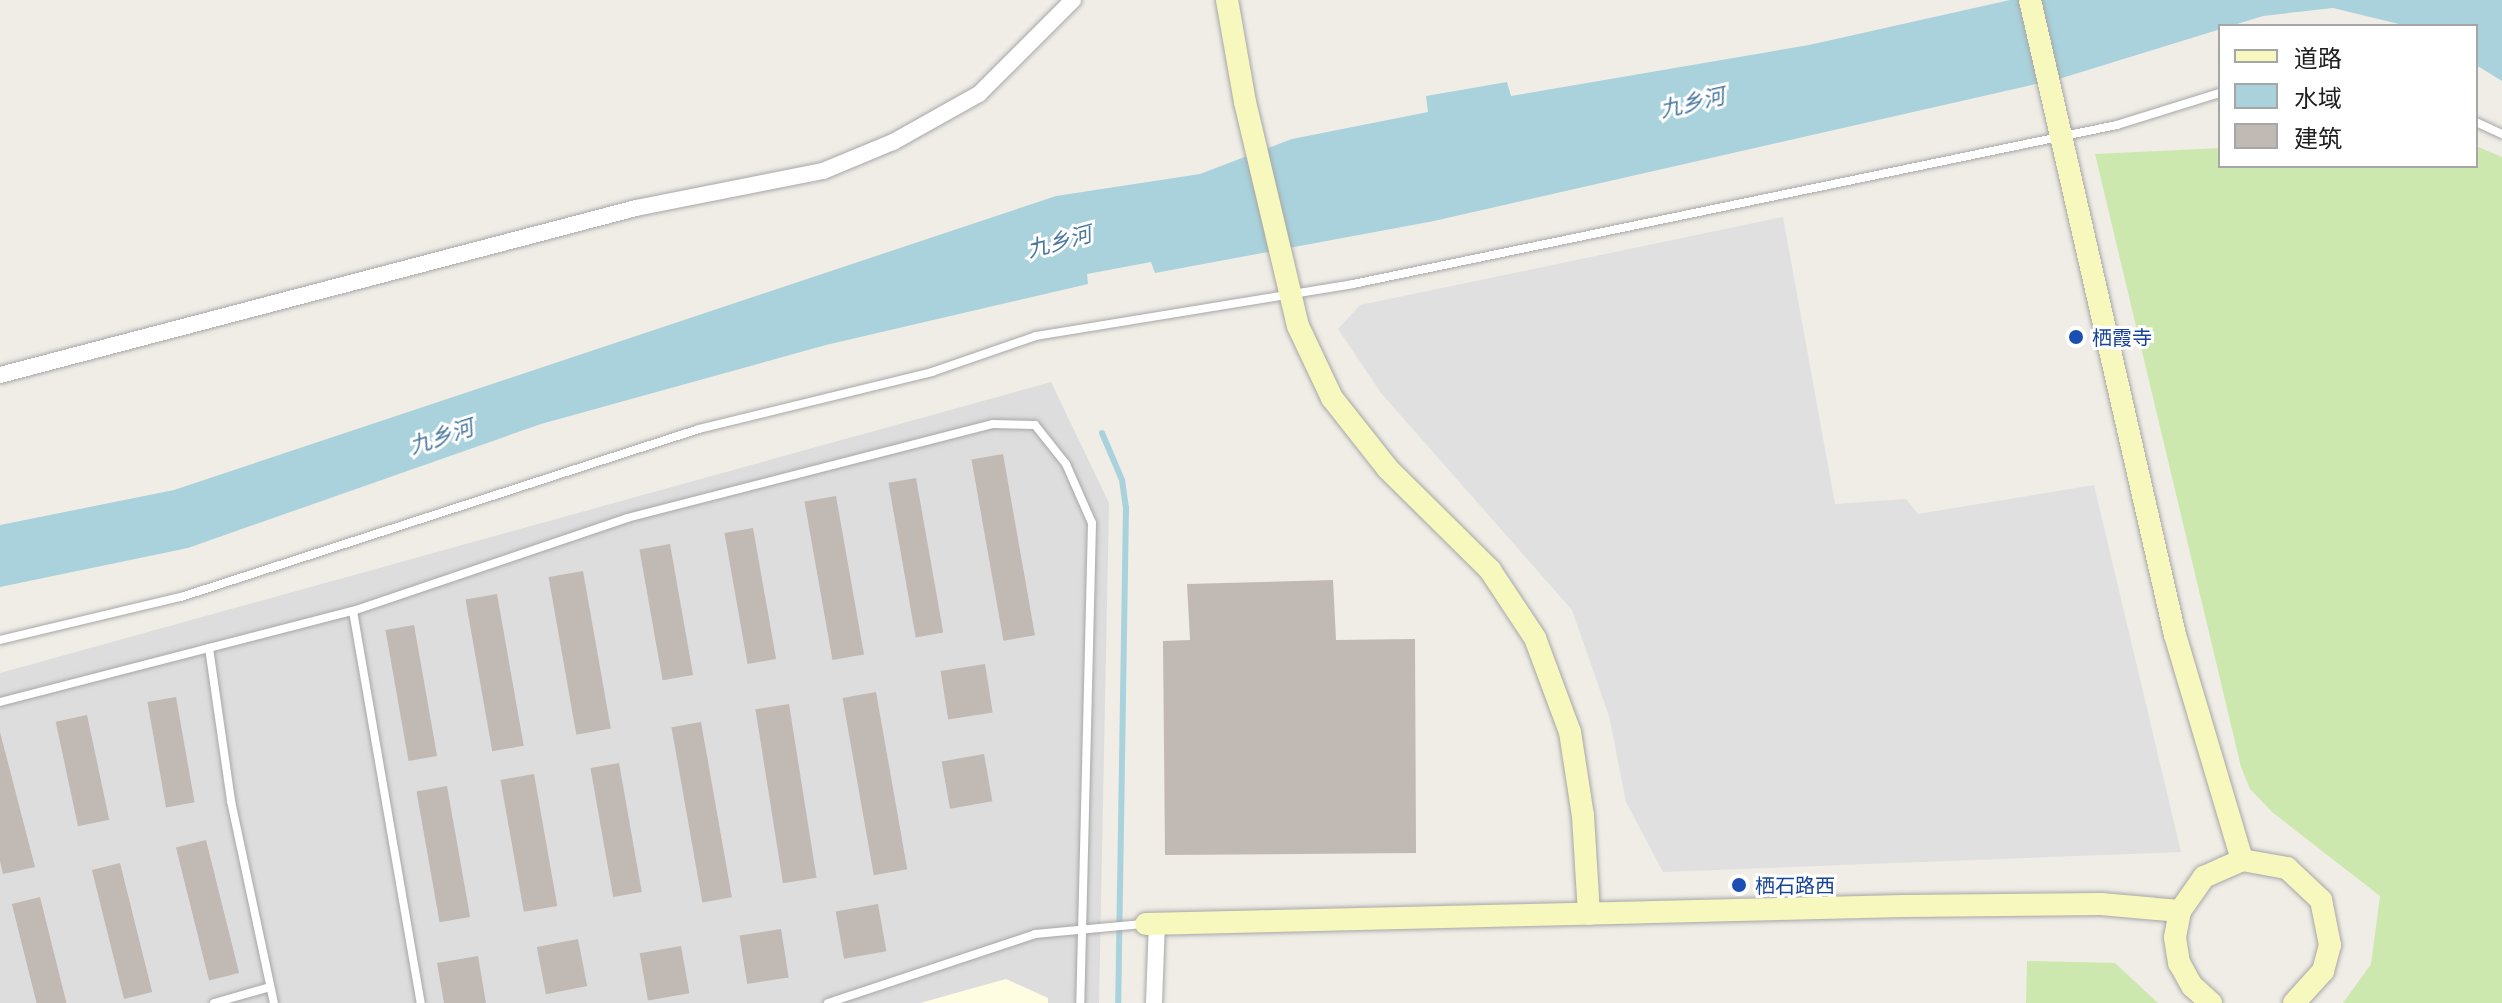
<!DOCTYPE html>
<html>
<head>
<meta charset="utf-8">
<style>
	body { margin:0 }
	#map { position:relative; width:2502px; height:1003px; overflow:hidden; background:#f0ede7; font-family:"Open Sans","Noto Sans SC",sans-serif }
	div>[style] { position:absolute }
	.residential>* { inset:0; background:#dedddd }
	.education>* { inset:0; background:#fefde2 }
	.grass>* { inset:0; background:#cde8af }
	.parking>* { inset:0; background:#e0e0e0 }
	.water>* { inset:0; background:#a9d2dc }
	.stream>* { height:6px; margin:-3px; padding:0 3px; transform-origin:3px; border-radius:3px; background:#a9d2dc }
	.building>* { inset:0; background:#c1b9b3; transform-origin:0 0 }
	.roads { filter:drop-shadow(0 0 2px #a7a7a7) drop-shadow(0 0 2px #a7a7a7) }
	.lane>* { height:8px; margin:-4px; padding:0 4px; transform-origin:4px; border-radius:4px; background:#fff }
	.street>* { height:16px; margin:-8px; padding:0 8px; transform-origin:8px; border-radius:8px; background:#fff }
	.secondary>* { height:22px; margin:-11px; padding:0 11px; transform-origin:11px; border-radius:11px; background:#f7f8be }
	.dots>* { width:22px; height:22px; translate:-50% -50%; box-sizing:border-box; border:4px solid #fff; border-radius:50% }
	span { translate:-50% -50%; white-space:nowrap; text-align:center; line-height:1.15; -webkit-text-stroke:6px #fff; paint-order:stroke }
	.transit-label { font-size:20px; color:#164399 }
	.left { translate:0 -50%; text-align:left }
	.water-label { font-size:22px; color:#49779d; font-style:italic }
	.legend { position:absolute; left:2218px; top:24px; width:260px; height:144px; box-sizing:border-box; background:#fff; border:2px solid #a6a6a6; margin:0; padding:10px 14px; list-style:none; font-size:24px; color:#202020 }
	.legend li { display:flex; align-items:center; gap:16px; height:40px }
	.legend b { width:40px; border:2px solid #a6a6a6 }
</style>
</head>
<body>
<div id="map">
	<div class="residential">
		<i style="clip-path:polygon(1051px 382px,1109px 503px,1099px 1003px,0 1003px,0 673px)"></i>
	</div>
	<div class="education">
		<i style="clip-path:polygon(1006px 979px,1048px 998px,1048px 1003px,920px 1003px)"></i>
	</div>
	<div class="grass">
		<i style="clip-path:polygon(2476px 146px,2502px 157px,2502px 1003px,2343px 1003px,2371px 964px,2380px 896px,2272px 812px,2250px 789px,2241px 767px,2095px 154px,2220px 148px,2220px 166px,2476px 166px)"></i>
		<i style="clip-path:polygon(2027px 961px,2115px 963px,2158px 1003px,2026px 1003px)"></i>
	</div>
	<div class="parking">
		<i style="clip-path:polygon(1783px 217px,1835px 504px,1906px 499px,1918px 514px,2094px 485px,2181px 852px,1663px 872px,1626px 802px,1609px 716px,1572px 610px,1381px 393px,1338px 329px,1360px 305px)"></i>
	</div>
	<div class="water">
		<i style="clip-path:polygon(2010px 0,2502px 0,2502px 81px,2476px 65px,2476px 26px,2407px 26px,2333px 8px,2263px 16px,2062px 78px,1434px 221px,1155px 273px,1151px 262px,1087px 274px,1088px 284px,826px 345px,541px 424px,188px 548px,0 587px,0 525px,174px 490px,1056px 196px,1200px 174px,1292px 139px,1428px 112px,1426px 96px,1507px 82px,1511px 96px,1809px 45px)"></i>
	</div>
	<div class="stream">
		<i style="left:1102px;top:433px;width:51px;rotate:66.9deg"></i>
		<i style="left:1122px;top:480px;width:27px;rotate:82deg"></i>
		<i style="left:1126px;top:507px;width:496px;rotate:90.9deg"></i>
	</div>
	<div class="building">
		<i style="left:1003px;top:454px;width:184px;height:32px;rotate:80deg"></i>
		<i style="left:916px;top:478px;width:157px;height:28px;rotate:80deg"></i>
		<i style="left:836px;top:496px;width:161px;height:32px;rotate:80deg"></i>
		<i style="left:753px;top:528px;width:133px;height:29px;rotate:80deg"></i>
		<i style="left:670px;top:544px;width:133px;height:31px;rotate:80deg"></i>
		<i style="left:583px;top:571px;width:160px;height:35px;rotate:80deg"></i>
		<i style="clip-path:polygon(1333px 580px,1336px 640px,1415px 639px,1416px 853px,1165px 855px,1163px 641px,1190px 640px,1187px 584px)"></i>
		<i style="left:497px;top:594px;width:154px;height:32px;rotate:80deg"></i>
		<i style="left:414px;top:625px;width:133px;height:29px;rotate:80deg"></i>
		<i style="left:985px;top:664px;width:49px;height:45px;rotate:81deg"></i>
		<i style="left:876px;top:692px;width:180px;height:34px;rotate:80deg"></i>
		<i style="left:176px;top:697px;width:107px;height:29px;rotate:80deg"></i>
		<i style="left:789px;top:704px;width:176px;height:34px;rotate:81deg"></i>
		<i style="left:87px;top:715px;width:107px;height:32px;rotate:78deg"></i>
		<i style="left:701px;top:722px;width:178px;height:30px;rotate:80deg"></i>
		<i style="clip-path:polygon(0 732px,35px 867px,3px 874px,0 861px)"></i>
		<i style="left:984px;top:754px;width:48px;height:43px;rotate:80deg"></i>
		<i style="left:619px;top:763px;width:131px;height:29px;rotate:80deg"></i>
		<i style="left:534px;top:774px;width:134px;height:34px;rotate:80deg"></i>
		<i style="left:447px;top:786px;width:133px;height:31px;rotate:80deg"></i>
		<i style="left:206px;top:840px;width:137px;height:31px;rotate:76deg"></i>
		<i style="left:120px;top:863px;width:133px;height:29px;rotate:76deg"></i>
		<i style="left:40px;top:897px;width:109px;height:29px;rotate:76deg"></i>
		<i style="left:878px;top:904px;width:48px;height:43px;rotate:80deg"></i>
		<i style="left:781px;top:929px;width:49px;height:42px;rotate:81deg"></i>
		<i style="left:578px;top:939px;width:48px;height:42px;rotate:79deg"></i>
		<i style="left:681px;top:946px;width:48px;height:42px;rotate:80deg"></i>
		<i style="clip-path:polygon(478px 956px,486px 1003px,444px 1003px,437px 963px)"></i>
	</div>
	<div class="roads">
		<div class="lane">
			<i style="left:2476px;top:122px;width:29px;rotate:25deg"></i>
			<i style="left:353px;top:611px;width:398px;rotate:80.2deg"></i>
			<i style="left:0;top:640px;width:186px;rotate:-13.4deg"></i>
			<i style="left:181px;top:597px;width:545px;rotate:-17.97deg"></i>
			<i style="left:699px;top:429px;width:240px;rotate:-13.7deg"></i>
			<i style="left:932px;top:372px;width:110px;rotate:-19.1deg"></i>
			<i style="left:1036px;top:336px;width:321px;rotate:-9.3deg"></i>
			<i style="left:1353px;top:284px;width:780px;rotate:-11.76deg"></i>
			<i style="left:2117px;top:125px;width:108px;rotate:-17.3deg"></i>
			<i style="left:209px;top:648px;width:155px;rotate:81.8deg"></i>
			<i style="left:231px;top:801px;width:207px;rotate:78deg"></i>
			<i style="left:0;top:702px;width:365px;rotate:-14.5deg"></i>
			<i style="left:353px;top:611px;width:289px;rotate:-18.7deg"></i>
			<i style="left:627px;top:518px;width:378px;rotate:-14.4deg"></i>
			<i style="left:993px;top:424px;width:42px;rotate:1.4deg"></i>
			<i style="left:1035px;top:425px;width:50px;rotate:51.5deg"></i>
			<i style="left:1066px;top:464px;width:64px;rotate:66.2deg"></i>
			<i style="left:1092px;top:523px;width:480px;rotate:91.4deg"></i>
			<i style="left:214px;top:1003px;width:58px;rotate:-15.9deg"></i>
			<i style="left:828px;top:1003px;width:218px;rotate:-18.4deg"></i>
			<i style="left:1035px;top:934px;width:108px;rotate:-5.3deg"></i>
		</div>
		<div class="street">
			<i style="left:0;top:375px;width:658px;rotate:-14.71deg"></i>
			<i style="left:636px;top:208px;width:191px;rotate:-11.2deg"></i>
			<i style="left:823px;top:171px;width:76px;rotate:-22.5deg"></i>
			<i style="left:893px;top:142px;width:98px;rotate:-29.2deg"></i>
			<i style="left:979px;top:94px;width:133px;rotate:-45deg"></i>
			<i style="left:1154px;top:1003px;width:80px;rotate:-87.9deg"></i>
		</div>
		<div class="secondary">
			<i style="left:1227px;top:0;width:104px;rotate:80deg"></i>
			<i style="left:1245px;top:102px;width:230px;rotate:76.7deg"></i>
			<i style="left:1298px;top:326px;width:80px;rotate:64.7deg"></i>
			<i style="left:1332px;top:398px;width:90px;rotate:51.7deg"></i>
			<i style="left:1388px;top:469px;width:144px;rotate:44.7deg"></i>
			<i style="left:1490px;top:570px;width:82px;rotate:56.5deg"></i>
			<i style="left:1535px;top:638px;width:100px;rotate:69.6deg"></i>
			<i style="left:1570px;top:732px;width:85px;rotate:81.2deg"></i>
			<i style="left:1583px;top:816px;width:98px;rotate:86.5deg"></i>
			<i style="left:2030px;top:0;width:651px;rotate:77.14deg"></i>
			<i style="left:2175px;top:635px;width:235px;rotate:73.4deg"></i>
			<i style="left:1146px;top:924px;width:758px;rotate:-1.36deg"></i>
			<i style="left:1904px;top:906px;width:197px;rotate:-0.6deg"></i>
			<i style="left:2101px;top:904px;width:79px;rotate:5.1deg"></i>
			<i style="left:2211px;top:1003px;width:25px;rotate:-138deg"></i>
			<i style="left:2192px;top:986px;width:26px;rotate:-119deg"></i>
			<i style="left:2179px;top:963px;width:26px;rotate:-99deg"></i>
			<i style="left:2175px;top:937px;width:26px;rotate:-79deg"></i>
			<i style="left:2180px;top:911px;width:42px;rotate:-54.8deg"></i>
			<i style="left:2204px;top:877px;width:42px;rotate:-24.1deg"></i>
			<i style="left:2242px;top:860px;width:46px;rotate:10.1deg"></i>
			<i style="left:2287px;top:868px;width:47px;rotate:43.3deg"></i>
			<i style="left:2321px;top:900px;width:46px;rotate:78.7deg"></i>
			<i style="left:2330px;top:945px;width:27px;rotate:105deg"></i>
			<i style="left:2323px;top:971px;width:43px;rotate:132.2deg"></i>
		</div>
	</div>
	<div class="dots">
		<i style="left:2076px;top:337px;background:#1a4fb4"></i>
		<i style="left:1739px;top:885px;background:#1a4fb4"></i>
	</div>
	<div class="transit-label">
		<span class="left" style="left:2092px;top:337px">栖霞寺</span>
		<span class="left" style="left:1755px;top:885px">栖石路西</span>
	</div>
	<div class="water-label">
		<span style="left:1692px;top:102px;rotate:-13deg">九乡河</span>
		<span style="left:1059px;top:241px;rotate:-15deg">九乡河</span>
		<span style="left:441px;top:436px;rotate:-18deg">九乡河</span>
	</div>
	<ul class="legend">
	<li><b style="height:10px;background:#f7f8be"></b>道路</li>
	<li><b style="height:22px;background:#a9d2dc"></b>水域</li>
	<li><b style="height:22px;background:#c1b9b3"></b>建筑</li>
	</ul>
</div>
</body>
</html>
